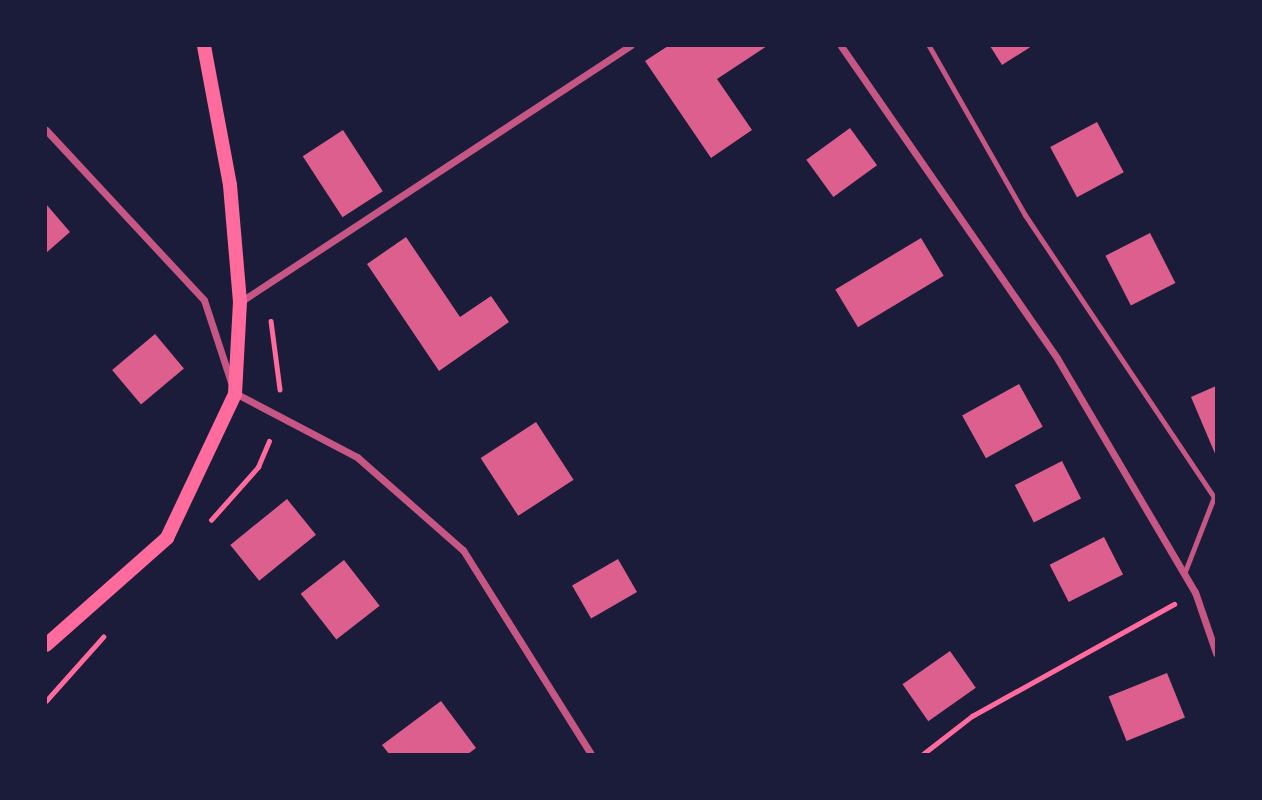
<!DOCTYPE html>
<html>
<head>
<meta charset="utf-8">
<style>
	body { margin:0 }
	#map { position:relative; width:1262px; height:800px; overflow:hidden; background:#1b1b3a; font-family:"Playfair Display",serif }
	div>[style] { position:absolute }
	.building>* { inset:0; background:#dd5f8e; transform-origin:0 0 }
	.path>* { height:4.5px; margin:-2.25px; padding:0 2.25px; transform-origin:2.25px; border-radius:2.25px; background:#ff6b9d }
	.service>* { height:5px; margin:-2.5px; padding:0 2.5px; transform-origin:2.5px; border-radius:2.5px; background:#c65784 }
	.minor>* { height:7px; margin:-3.5px; padding:0 3.5px; transform-origin:3.5px; border-radius:3.5px; background:#c65784 }
	.secondary>* { height:14px; margin:-7px; padding:0 7px; transform-origin:7px; border-radius:7px; background:#ff6b9d }
	span { translate:-50% -50%; white-space:nowrap; text-align:center; line-height:1.15; -webkit-text-stroke:7px #1b1b3a; paint-order:stroke }
	.frame { position:absolute; inset:0; border:47px solid #1b1b3a; pointer-events:none }
</style>
</head>
<body>
<div id="map">
	<div class="building">
		<i style="clip-path:polygon(668px 46px,767px 46px,717px 79px,752px 130px,711px 158px,645px 61px)"></i>
		<i style="clip-path:polygon(990px 46px,1032px 46px,1002px 65px)"></i>
		<i style="left:1097px;top:122px;width:57px;height:53px;rotate:62deg"></i>
		<i style="left:850px;top:128px;width:46px;height:54px;rotate:54deg"></i>
		<i style="left:343px;top:130px;width:73px;height:48px;rotate:57deg"></i>
		<i style="clip-path:polygon(46px 204px,70px 232px,46px 253px)"></i>
		<i style="left:1150px;top:233px;width:56px;height:50px;rotate:63deg"></i>
		<i style="clip-path:polygon(406px 237px,460px 317px,491px 296px,509px 322px,439px 371px,367px 264px)"></i>
		<i style="left:921px;top:238px;width:44px;height:100px;rotate:59deg"></i>
		<i style="left:155px;top:334px;width:45px;height:56px;rotate:50deg"></i>
		<i style="left:1019px;top:384px;width:49px;height:65px;rotate:61deg"></i>
		<i style="clip-path:polygon(1216px 386px,1216px 456px,1191px 397px)"></i>
		<i style="left:536px;top:422px;width:69px;height:66px;rotate:57deg"></i>
		<i style="left:1062px;top:461px;width:42px;height:53px;rotate:63deg"></i>
		<i style="left:287px;top:499px;width:46px;height:73px;rotate:51deg"></i>
		<i style="left:1104px;top:537px;width:42px;height:61px;rotate:63deg"></i>
		<i style="left:618px;top:559px;width:38px;height:53px;rotate:60deg"></i>
		<i style="left:344px;top:560px;width:58px;height:55px;rotate:52deg"></i>
		<i style="left:950px;top:651px;width:45px;height:58px;rotate:55deg"></i>
		<i style="left:1167px;top:673px;width:48px;height:63px;rotate:68deg"></i>
		<i style="clip-path:polygon(441px 701px,476px 748px,468px 754px,389px 754px,382px 745px)"></i>
	</div>
	<div class="path">
		<i style="left:271px;top:321px;width:69px;rotate:82.5deg"></i>
		<i style="left:211px;top:520px;width:71px;rotate:-48.4deg"></i>
		<i style="left:258px;top:467px;width:28px;rotate:-67deg"></i>
		<i style="left:46px;top:701px;width:86px;rotate:-48.3deg"></i>
		<i style="left:923px;top:754px;width:62px;rotate:-37.8deg"></i>
		<i style="left:972px;top:716px;width:231px;rotate:-29deg"></i>
	</div>
	<div class="service">
		<i style="left:929px;top:46px;width:194px;rotate:60.4deg"></i>
		<i style="left:1025px;top:215px;width:339px;rotate:56.2deg"></i>
		<i style="left:1214px;top:497px;width:83px;rotate:111.3deg"></i>
	</div>
	<div class="minor">
		<i style="left:841px;top:46px;width:379px;rotate:55.3deg"></i>
		<i style="left:1057px;top:358px;width:272px;rotate:59.5deg"></i>
		<i style="left:1195px;top:592px;width:65px;rotate:71deg"></i>
		<i style="left:46px;top:130px;width:232px;rotate:47.1deg"></i>
		<i style="left:204px;top:300px;width:86px;rotate:71.8deg"></i>
		<i style="left:240px;top:302px;width:467px;rotate:-33.3deg"></i>
		<i style="left:235px;top:393px;width:138px;rotate:27.7deg"></i>
		<i style="left:357px;top:457px;width:141px;rotate:41.3deg"></i>
		<i style="left:463px;top:550px;width:241px;rotate:57.9deg"></i>
	</div>
	<div class="secondary">
		<i style="left:46px;top:645px;width:162px;rotate:-41.5deg"></i>
		<i style="left:167px;top:538px;width:159px;rotate:-64.7deg"></i>
		<i style="left:235px;top:394px;width:92px;rotate:-86.9deg"></i>
		<i style="left:240px;top:302px;width:117px;rotate:-94.9deg"></i>
		<i style="left:230px;top:185px;width:141px;rotate:-100.6deg"></i>
	</div>
	<div class="frame"></div>
</div>
</body>
</html>
